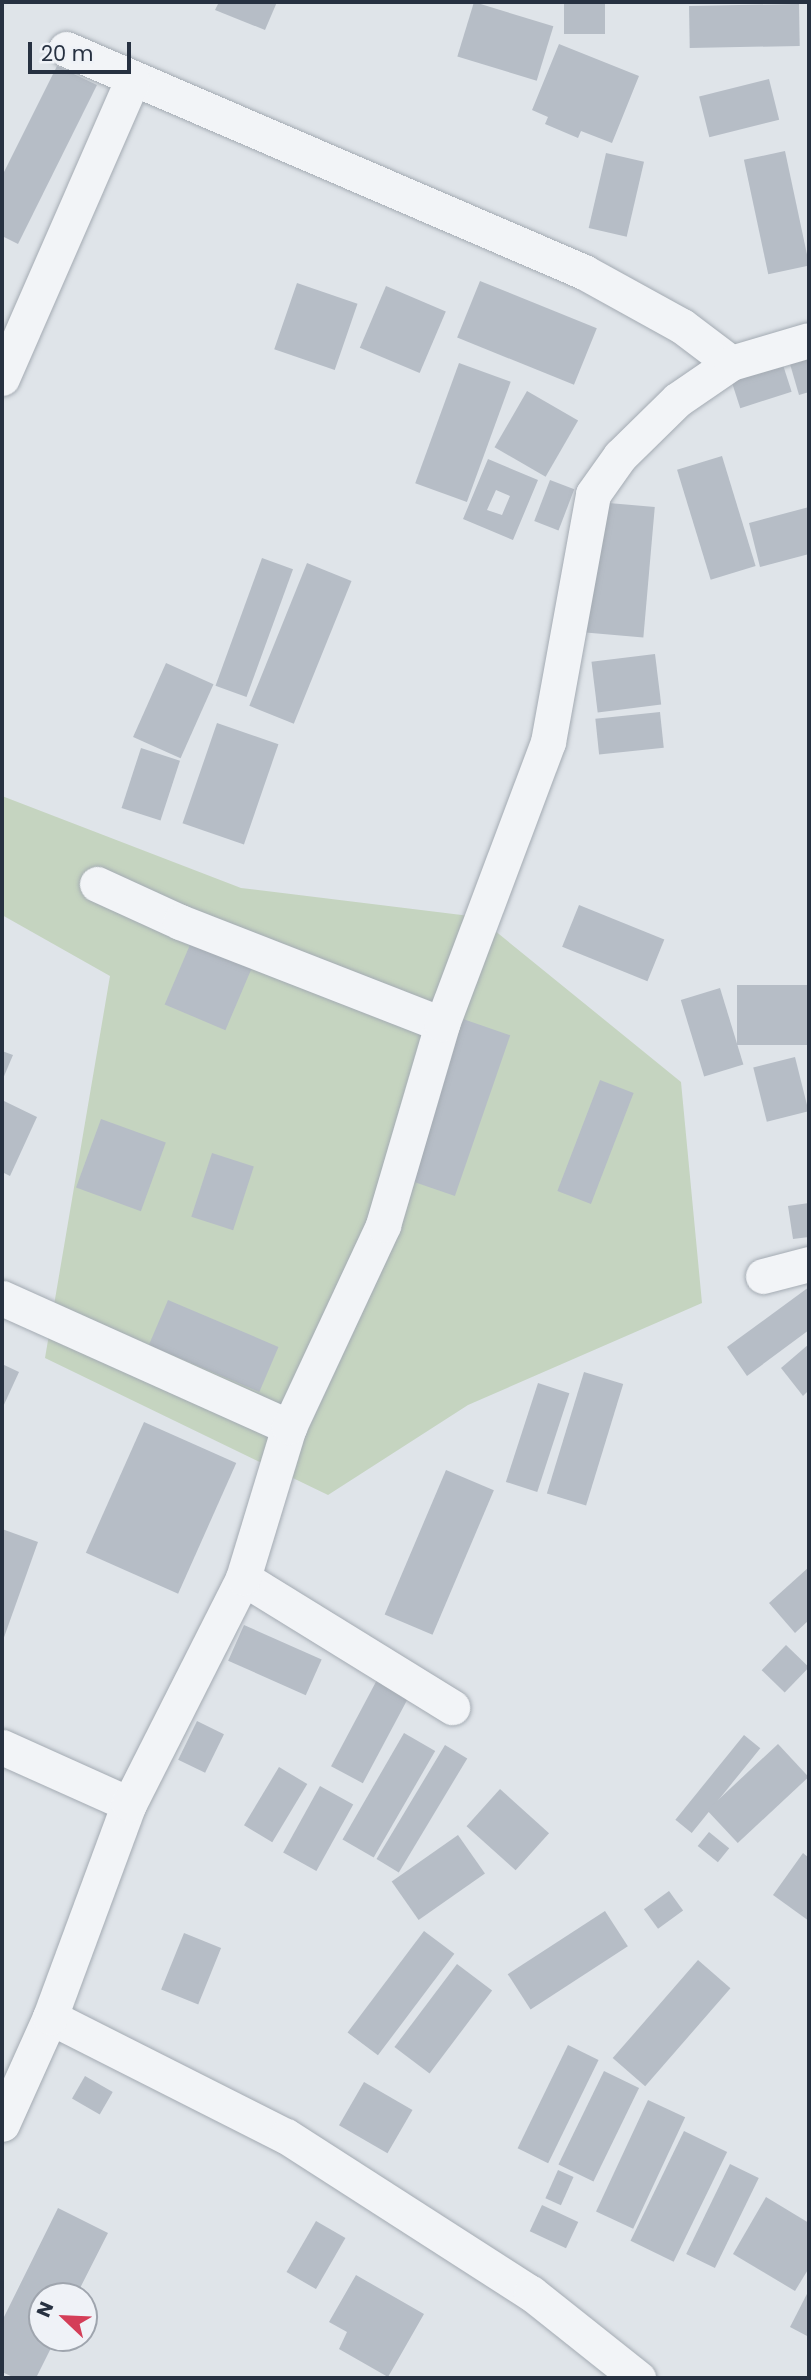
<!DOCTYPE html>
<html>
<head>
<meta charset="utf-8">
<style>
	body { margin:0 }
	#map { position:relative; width:811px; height:2380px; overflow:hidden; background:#dfe4e9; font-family:Poppins,sans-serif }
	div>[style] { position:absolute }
	.green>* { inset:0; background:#c5d4c0 }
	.building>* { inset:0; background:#b6bdc6; transform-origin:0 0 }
	.roads { filter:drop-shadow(0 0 2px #a4abb3) drop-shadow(0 0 2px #a4abb3) }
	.minor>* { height:35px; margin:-17.5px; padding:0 17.5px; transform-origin:17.5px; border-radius:17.5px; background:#f2f4f7 }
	span { translate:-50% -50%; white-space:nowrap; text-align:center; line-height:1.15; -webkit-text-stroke:7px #eff2f7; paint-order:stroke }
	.frame { position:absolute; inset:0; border:4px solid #273141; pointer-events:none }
	.north { position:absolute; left:28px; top:2282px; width:70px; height:70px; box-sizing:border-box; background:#eff2f7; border:2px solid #9fa5ae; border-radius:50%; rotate:293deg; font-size:19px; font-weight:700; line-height:28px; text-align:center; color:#273141 }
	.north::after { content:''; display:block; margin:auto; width:24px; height:32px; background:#d43e58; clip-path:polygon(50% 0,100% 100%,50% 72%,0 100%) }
	.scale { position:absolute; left:28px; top:42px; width:103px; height:32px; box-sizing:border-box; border:4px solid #273141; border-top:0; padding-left:9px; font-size:21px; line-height:24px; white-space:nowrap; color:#273141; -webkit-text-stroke:5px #eff2f7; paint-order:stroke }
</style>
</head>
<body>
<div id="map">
	<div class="green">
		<i style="clip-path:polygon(2px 796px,241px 888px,478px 917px,681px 1082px,702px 1303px,468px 1405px,328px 1495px,45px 1358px,110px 976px,2px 915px)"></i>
	</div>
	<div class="building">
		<i style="clip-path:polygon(219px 2px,277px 2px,265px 30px,215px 10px)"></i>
		<i style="left:474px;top:2px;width:83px;height:57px;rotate:17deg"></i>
		<i style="left:564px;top:2px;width:41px;height:32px"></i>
		<i style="left:799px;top:4px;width:42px;height:110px;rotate:89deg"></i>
		<i style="clip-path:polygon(559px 44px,639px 76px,612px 143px,581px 131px,578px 138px,545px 124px,548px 117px,532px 110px)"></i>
		<i style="clip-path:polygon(57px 66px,97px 85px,18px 244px,2px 236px,2px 176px)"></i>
		<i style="left:769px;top:79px;width:42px;height:72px;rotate:76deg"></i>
		<i style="left:785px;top:151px;width:117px;height:42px;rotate:78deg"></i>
		<i style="left:606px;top:153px;width:39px;height:77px;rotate:13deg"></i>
		<i style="left:480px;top:281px;width:126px;height:61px;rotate:22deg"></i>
		<i style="left:297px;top:283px;width:64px;height:70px;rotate:19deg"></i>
		<i style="left:386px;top:286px;width:65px;height:67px;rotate:23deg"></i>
		<i style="clip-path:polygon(809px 358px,809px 392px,799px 395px,790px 364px)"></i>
		<i style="left:459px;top:363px;width:55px;height:128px;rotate:20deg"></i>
		<i style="left:783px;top:365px;width:28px;height:54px;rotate:72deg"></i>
		<i style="left:527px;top:391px;width:59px;height:65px;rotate:30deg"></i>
		<i style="left:722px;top:456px;width:115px;height:47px;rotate:73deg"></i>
		<i style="clip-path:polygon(evenodd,488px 459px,538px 480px,513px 540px,463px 519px,488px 459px,496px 490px,510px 496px,502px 515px,487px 510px,496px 490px)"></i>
		<i style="left:550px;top:480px;width:26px;height:44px;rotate:21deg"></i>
		<i style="left:597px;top:502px;width:58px;height:131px;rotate:5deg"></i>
		<i style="clip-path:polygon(809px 507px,809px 554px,760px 567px,749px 523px)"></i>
		<i style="left:262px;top:558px;width:33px;height:136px;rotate:20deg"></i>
		<i style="left:307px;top:563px;width:48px;height:154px;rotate:22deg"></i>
		<i style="left:655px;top:654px;width:51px;height:64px;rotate:83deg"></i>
		<i style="left:166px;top:663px;width:52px;height:81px;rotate:24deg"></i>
		<i style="left:660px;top:712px;width:36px;height:65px;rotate:84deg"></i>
		<i style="left:217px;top:723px;width:65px;height:106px;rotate:19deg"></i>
		<i style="left:141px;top:748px;width:41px;height:63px;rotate:18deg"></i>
		<i style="left:579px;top:905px;width:92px;height:45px;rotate:22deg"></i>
		<i style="left:192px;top:940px;width:66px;height:70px;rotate:23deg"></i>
		<i style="left:809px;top:985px;width:60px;height:72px;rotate:90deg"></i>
		<i style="left:720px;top:988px;width:80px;height:41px;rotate:73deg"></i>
		<i style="left:463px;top:1019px;width:50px;height:170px;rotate:19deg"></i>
		<i style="clip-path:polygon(2px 1051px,13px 1055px,2px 1081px)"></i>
		<i style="left:795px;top:1057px;width:56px;height:43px;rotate:76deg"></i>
		<i style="left:600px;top:1080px;width:36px;height:119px;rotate:21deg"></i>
		<i style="clip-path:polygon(4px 1101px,37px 1117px,10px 1176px,2px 1172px)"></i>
		<i style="left:101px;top:1119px;width:69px;height:73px;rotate:20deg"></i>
		<i style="left:212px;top:1153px;width:44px;height:67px;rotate:18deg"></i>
		<i style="clip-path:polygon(809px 1203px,809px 1237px,793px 1239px,788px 1206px)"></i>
		<i style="clip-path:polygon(809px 1287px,809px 1330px,747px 1376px,727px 1347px)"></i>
		<i style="left:168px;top:1300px;width:120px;height:49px;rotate:23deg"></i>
		<i style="clip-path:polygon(809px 1344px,809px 1390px,803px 1396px,781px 1368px)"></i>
		<i style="clip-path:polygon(2px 1364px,19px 1372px,2px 1409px)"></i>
		<i style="left:584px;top:1372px;width:41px;height:127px;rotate:17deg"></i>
		<i style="left:538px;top:1383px;width:33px;height:104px;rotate:18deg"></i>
		<i style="left:144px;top:1422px;width:101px;height:143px;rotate:24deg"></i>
		<i style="left:446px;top:1470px;width:52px;height:157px;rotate:23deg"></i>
		<i style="clip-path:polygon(2px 1529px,38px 1542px,2px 1643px)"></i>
		<i style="clip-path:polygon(809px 1567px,809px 1620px,795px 1633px,769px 1603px)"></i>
		<i style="left:244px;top:1625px;width:85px;height:39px;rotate:24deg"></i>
		<i style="left:786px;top:1645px;width:32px;height:35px;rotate:44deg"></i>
		<i style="left:378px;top:1678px;width:36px;height:100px;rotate:28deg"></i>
		<i style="left:197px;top:1721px;width:30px;height:43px;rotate:26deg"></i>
		<i style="left:404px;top:1733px;width:36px;height:123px;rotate:30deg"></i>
		<i style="left:744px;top:1735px;width:21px;height:109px;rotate:39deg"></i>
		<i style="left:778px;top:1744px;width:45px;height:97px;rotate:47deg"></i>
		<i style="left:445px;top:1745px;width:26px;height:133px;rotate:31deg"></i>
		<i style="left:279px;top:1767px;width:33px;height:68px;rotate:31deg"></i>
		<i style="left:320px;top:1786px;width:38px;height:76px;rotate:29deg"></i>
		<i style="left:500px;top:1789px;width:66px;height:50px;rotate:42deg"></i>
		<i style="left:709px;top:1832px;width:26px;height:18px;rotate:39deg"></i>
		<i style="left:458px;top:1835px;width:47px;height:81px;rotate:55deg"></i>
		<i style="clip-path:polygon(803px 1853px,809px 1858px,809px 1921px,773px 1895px)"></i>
		<i style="left:669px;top:1891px;width:24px;height:31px;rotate:54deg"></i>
		<i style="left:605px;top:1911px;width:42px;height:116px;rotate:57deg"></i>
		<i style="left:424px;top:1931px;width:38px;height:127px;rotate:37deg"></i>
		<i style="left:184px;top:1933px;width:40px;height:61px;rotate:22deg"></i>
		<i style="left:698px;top:1960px;width:43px;height:130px;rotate:41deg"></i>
		<i style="left:457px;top:1964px;width:44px;height:104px;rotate:37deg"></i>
		<i style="left:568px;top:2045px;width:34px;height:115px;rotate:26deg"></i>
		<i style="left:604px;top:2071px;width:39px;height:104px;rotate:26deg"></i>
		<i style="left:85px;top:2076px;width:32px;height:26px;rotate:30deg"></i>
		<i style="left:364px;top:2082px;width:56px;height:50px;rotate:30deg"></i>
		<i style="left:648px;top:2100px;width:41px;height:123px;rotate:25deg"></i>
		<i style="left:684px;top:2131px;width:48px;height:122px;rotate:26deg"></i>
		<i style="left:730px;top:2164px;width:32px;height:100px;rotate:26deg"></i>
		<i style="left:558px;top:2170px;width:17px;height:31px;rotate:24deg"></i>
		<i style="clip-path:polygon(766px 2197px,809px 2223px,809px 2268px,795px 2291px,733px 2254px)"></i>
		<i style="left:542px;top:2205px;width:40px;height:29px;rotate:25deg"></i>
		<i style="clip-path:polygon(58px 2208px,108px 2233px,76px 2296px,42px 2296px,42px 2338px,56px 2338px,36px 2378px,15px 2378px,2px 2372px,2px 2321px)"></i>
		<i style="left:316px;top:2221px;width:34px;height:59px;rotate:30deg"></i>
		<i style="clip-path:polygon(356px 2275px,424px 2314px,388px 2377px,339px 2349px,347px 2332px,329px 2322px)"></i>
		<i style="clip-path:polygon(809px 2290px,809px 2337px,790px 2327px)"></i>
	</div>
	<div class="roads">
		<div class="minor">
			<i style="left:66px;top:49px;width:564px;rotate:23.29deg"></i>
			<i style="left:584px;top:272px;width:112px;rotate:28.9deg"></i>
			<i style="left:682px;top:326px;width:61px;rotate:37.1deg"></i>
			<i style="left:2px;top:378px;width:325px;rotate:-66.4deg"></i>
			<i style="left:97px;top:884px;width:91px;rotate:24.6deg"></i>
			<i style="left:180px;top:922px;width:281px;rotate:21.3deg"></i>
			<i style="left:763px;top:1276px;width:48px;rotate:-14.6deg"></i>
			<i style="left:2px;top:1298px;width:315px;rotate:24.2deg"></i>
			<i style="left:243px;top:1578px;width:246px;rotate:31.7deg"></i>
			<i style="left:2px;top:1747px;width:139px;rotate:24.2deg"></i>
			<i style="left:50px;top:2017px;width:264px;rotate:26.8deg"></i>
			<i style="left:286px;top:2136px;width:291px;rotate:32.7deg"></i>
			<i style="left:531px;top:2293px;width:137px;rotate:38.5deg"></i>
			<i style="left:2px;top:2124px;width:117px;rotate:-65.8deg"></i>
			<i style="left:50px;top:2017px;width:227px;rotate:-69.7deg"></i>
			<i style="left:129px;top:1804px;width:253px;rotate:-63.2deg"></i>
			<i style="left:243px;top:1578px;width:158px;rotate:-73.1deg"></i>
			<i style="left:289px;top:1427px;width:223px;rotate:-65deg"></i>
			<i style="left:383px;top:1225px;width:209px;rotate:-73.6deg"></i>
			<i style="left:442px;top:1024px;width:301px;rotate:-69.4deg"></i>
			<i style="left:548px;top:742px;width:252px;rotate:-79.7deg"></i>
			<i style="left:593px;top:494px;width:47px;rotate:-54.6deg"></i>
			<i style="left:620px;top:456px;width:80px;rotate:-44.5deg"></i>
			<i style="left:677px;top:400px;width:65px;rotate:-34.4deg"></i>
			<i style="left:731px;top:363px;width:81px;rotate:-16.4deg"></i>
		</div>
	</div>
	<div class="frame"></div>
	<div class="north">N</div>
	<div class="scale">20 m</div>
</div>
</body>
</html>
